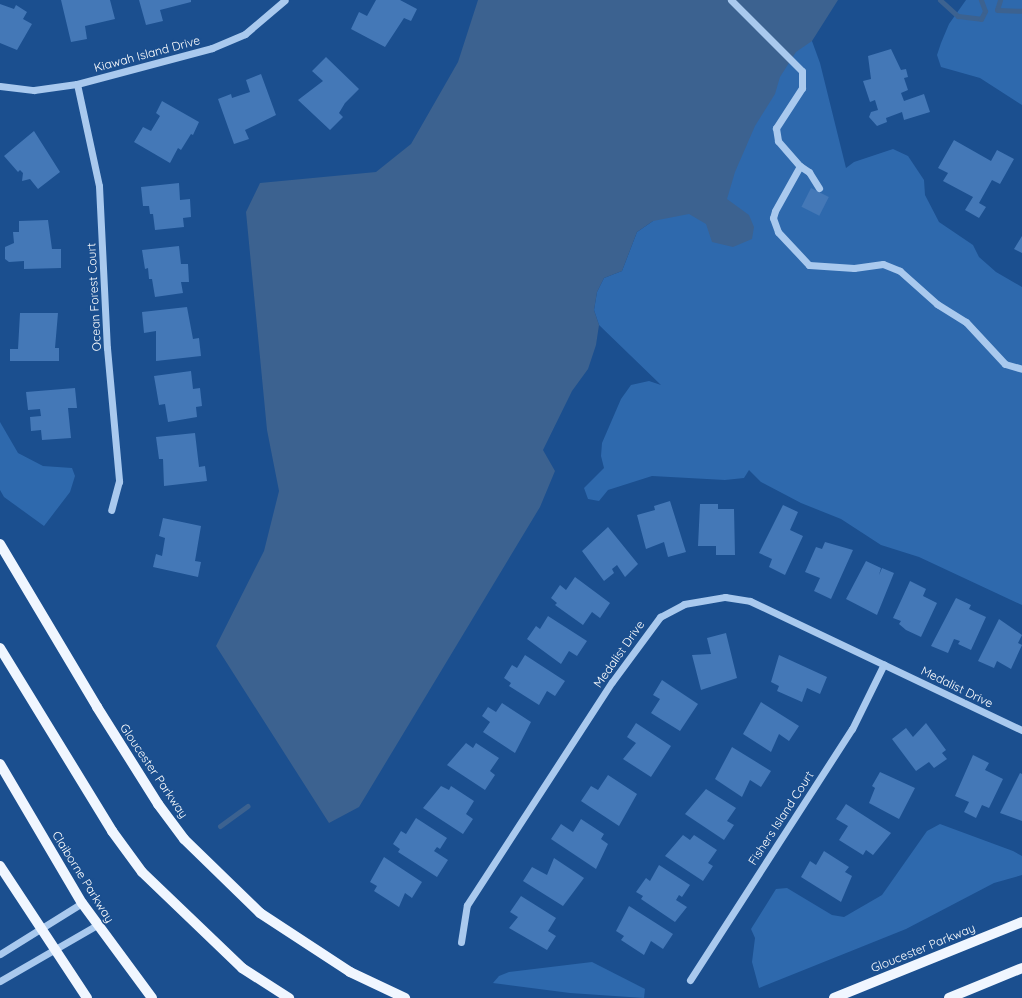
<!DOCTYPE html>
<html>
<head>
<meta charset="utf-8">
<style>
	body { margin:0 }
	#map { position:relative; width:1022px; height:998px; overflow:hidden; background:#1b4f8f; font-family:Quicksand,sans-serif }
	div>[style] { position:absolute }
	.green>* { inset:0; background:#2e69ad }
	.water>* { inset:0; background:#3c6290 }
	.stream>* { height:5px; margin:-2.5px; padding:0 2.5px; transform-origin:2.5px; border-radius:2.5px; background:#3c6290 }
	.building>* { inset:0; background:#4478b7; transform-origin:0 0 }
	.minor>* { height:7px; margin:-3.5px; padding:0 3.5px; transform-origin:3.5px; border-radius:3.5px; background:#a9c9ee }
	.major>* { height:10px; margin:-5px; padding:0 5px; transform-origin:5px; border-radius:5px; background:#f0f6ff }
	span { translate:-50% -50%; white-space:nowrap; text-align:center; line-height:1.15; -webkit-text-stroke:3px #1b4f8f; paint-order:stroke }
	.street-label { font-size:12px; color:#fff }
</style>
</head>
<body>
<div id="map">
	<div class="green">
		<i style="clip-path:polygon(675px 0,797px 0,820px 63px,846px 168px,854px 162px,893px 149px,908px 156px,924px 180px,925px 195px,939px 222px,973px 245px,979px 257px,996px 272px,1022px 287px,1022px 605px,919px 557px,881px 545px,841px 519px,801px 503px,761px 482px,749px 470px,744px 478px,725px 480px,652px 476px,608px 490px,599px 501px,588px 499px,584px 488px,604px 468px,601px 456px,602px 443px,621px 399px,631px 385px,649px 381px,661px 385px,599px 325px,594px 310px,597px 292px,604px 278px,622px 271px,637px 232px,653px 221px)"></i>
		<i style="clip-path:polygon(966px 0,1022px 0,1022px 105px,980px 78px,941px 67px,937px 55px,941px 43px,949px 24px)"></i>
		<i style="clip-path:polygon(0 422px,18px 453px,43px 466px,72px 468px,75px 476px,70px 492px,44px 526px,4px 497px,0 490px)"></i>
		<i style="clip-path:polygon(940px 824px,1013px 851px,1022px 856px,1022px 875px,994px 883px,906px 929px,759px 988px,752px 962px,755px 938px,751px 929px,776px 889px,787px 888px,832px 915px,844px 917px,882px 895px,927px 831px)"></i>
		<i style="clip-path:polygon(592px 962px,645px 989px,644px 998px,570px 993px,493px 983px,499px 976px,509px 972px)"></i>
	</div>
	<div class="water">
		<i style="clip-path:polygon(478px 0,838px 0,812px 41px,796px 52px,780px 77px,775px 94px,755px 126px,735px 172px,727px 199px,749px 215px,754px 227px,752px 239px,733px 247px,712px 242px,706px 224px,689px 214px,653px 221px,637px 232px,622px 271px,604px 278px,597px 292px,594px 310px,599px 325px,596px 345px,588px 369px,572px 391px,543px 450px,555px 471px,540px 507px,359px 807px,329px 823px,216px 646px,264px 551px,279px 491px,267px 430px,246px 212px,260px 183px,376px 172px,411px 144px,458px 62px)"></i>
	</div>
	<div class="stream">
		<i style="left:940px;top:0;width:24px;rotate:42deg"></i>
		<i style="left:958px;top:16px;width:23px;rotate:7deg"></i>
		<i style="left:981px;top:19px;width:9px;rotate:-63deg"></i>
		<i style="left:985px;top:11px;width:12px;rotate:-110deg"></i>
		<i style="left:1000px;top:0;width:10px;rotate:107deg"></i>
		<i style="left:997px;top:10px;width:25px;rotate:2deg"></i>
		<i style="left:220px;top:826px;width:34px;rotate:-36deg"></i>
	</div>
	<div class="building">
		<i style="clip-path:polygon(61px 0,110px 0,115px 19px,85px 26px,87px 39px,71px 42px)"></i>
		<i style="clip-path:polygon(139px 0,191px 0,191px 2px,160px 10px,163px 21px,146px 25px)"></i>
		<i style="clip-path:polygon(376px 0,400px 0,417px 9px,411px 21px,404px 18px,385px 47px,351px 29px,359px 12px,367px 16px)"></i>
		<i style="clip-path:polygon(0 4px,14px 9px,16px 5px,27px 12px,23px 19px,32px 24px,17px 50px,0 43px)"></i>
		<i style="clip-path:polygon(891px 49px,901px 70px,906px 69px,908px 77px,904px 78px,908px 90px,901px 93px,904px 101px,924px 94px,930px 112px,904px 120px,902px 112px,886px 118px,887px 122px,877px 126px,869px 117px,871px 112px,878px 110px,875px 100px,870px 102px,863px 81px,871px 79px,868px 56px)"></i>
		<i style="clip-path:polygon(326px 57px,359px 89px,345px 103px,339px 113px,343px 117px,330px 130px,298px 100px,323px 81px,312px 71px)"></i>
		<i style="clip-path:polygon(261px 74px,276px 115px,245px 130px,249px 139px,234px 144px,218px 99px,231px 94px,232px 98px,250px 92px,246px 80px)"></i>
		<i style="clip-path:polygon(162px 101px,199px 122px,193px 135px,191px 134px,181px 150px,178px 148px,170px 163px,134px 142px,143px 127px,151px 131px,160px 116px,156px 113px)"></i>
		<i style="clip-path:polygon(34px 131px,60px 172px,38px 189px,30px 179px,22px 181px,23px 173px,20px 170px,18px 172px,4px 156px)"></i>
		<i style="clip-path:polygon(954px 140px,991px 161px,997px 150px,1014px 159px,1000px 184px,992px 180px,979px 203px,986px 207px,979px 218px,965px 210px,973px 197px,943px 181px,948px 173px,938px 168px)"></i>
		<i style="clip-path:polygon(179px 183px,180px 200px,190px 199px,191px 217px,183px 218px,184px 227px,155px 230px,153px 214px,150px 214px,149px 206px,143px 206px,141px 187px)"></i>
		<i style="left:811px;top:188px;width:20px;height:21px;rotate:27deg"></i>
		<i style="clip-path:polygon(48px 220px,52px 249px,61px 249px,61px 268px,24px 269px,24px 261px,9px 262px,5px 259px,5px 247px,14px 243px,13px 232px,19px 232px,19px 221px)"></i>
		<i style="clip-path:polygon(1022px 236px,1022px 253px,1014px 249px)"></i>
		<i style="clip-path:polygon(179px 246px,181px 264px,188px 264px,189px 282px,181px 282px,183px 293px,155px 297px,152px 279px,149px 279px,148px 268px,145px 269px,142px 250px)"></i>
		<i style="clip-path:polygon(187px 307px,193px 339px,199px 338px,201px 356px,156px 361px,156px 331px,144px 333px,142px 312px)"></i>
		<i style="clip-path:polygon(20px 313px,58px 313px,55px 348px,59px 348px,59px 361px,10px 361px,10px 349px,18px 349px)"></i>
		<i style="clip-path:polygon(191px 371px,193px 389px,200px 388px,202px 406px,196px 407px,197px 417px,168px 422px,165px 404px,159px 405px,154px 376px)"></i>
		<i style="clip-path:polygon(75px 388px,77px 408px,68px 408px,71px 438px,42px 440px,41px 430px,31px 431px,30px 417px,41px 416px,40px 409px,28px 410px,26px 392px)"></i>
		<i style="clip-path:polygon(195px 433px,199px 467px,205px 466px,207px 481px,164px 486px,163px 459px,159px 459px,156px 437px)"></i>
		<i style="clip-path:polygon(670px 501px,686px 552px,668px 557px,664px 542px,646px 549px,637px 515px,655px 510px,654px 506px)"></i>
		<i style="clip-path:polygon(700px 504px,718px 504px,718px 509px,734px 509px,735px 555px,716px 555px,716px 546px,698px 546px)"></i>
		<i style="clip-path:polygon(783px 505px,798px 512px,790px 530px,803px 536px,785px 575px,769px 567px,772px 559px,759px 553px)"></i>
		<i style="clip-path:polygon(163px 518px,201px 526px,195px 561px,201px 562px,198px 577px,153px 567px,156px 554px,162px 556px,165px 538px,159px 536px)"></i>
		<i style="clip-path:polygon(608px 527px,638px 564px,625px 577px,617px 565px,612px 569px,614px 573px,604px 581px,582px 551px)"></i>
		<i style="clip-path:polygon(825px 542px,853px 550px,831px 599px,814px 591px,820px 578px,805px 572px,816px 547px,822px 549px)"></i>
		<i style="clip-path:polygon(866px 561px,881px 568px,879px 575px,882px 568px,894px 573px,877px 615px,846px 599px)"></i>
		<i style="clip-path:polygon(575px 577px,610px 603px,600px 618px,592px 612px,583px 625px,555px 605px,557px 603px,551px 598px,560px 585px,566px 590px)"></i>
		<i style="clip-path:polygon(910px 581px,926px 589px,923px 596px,937px 603px,921px 637px,906px 630px,899px 624px,901px 621px,893px 618px)"></i>
		<i style="clip-path:polygon(956px 598px,971px 605px,969px 609px,986px 617px,971px 650px,958px 644px,960px 641px,954px 639px,948px 653px,931px 646px)"></i>
		<i style="clip-path:polygon(548px 616px,587px 641px,577px 656px,569px 651px,561px 664px,527px 639px,536px 626px,540px 629px)"></i>
		<i style="clip-path:polygon(999px 619px,1022px 635px,1018px 643px,1022px 645px,1011px 669px,997px 661px,994px 668px,978px 661px)"></i>
		<i style="clip-path:polygon(726px 633px,737px 678px,701px 690px,692px 655px,711px 654px,707px 638px)"></i>
		<i style="clip-path:polygon(525px 655px,565px 681px,555px 696px,547px 691px,539px 705px,509px 686px,511px 683px,504px 678px,512px 665px,517px 668px)"></i>
		<i style="clip-path:polygon(779px 655px,827px 677px,820px 694px,807px 688px,802px 702px,777px 691px,779px 686px,771px 682px)"></i>
		<i style="clip-path:polygon(662px 680px,698px 704px,680px 731px,651px 713px,660px 699px,653px 695px)"></i>
		<i style="clip-path:polygon(761px 702px,799px 726px,789px 741px,779px 734px,771px 752px,743px 734px)"></i>
		<i style="clip-path:polygon(502px 703px,531px 722px,515px 753px,483px 732px,490px 722px,482px 716px,488px 707px,496px 712px)"></i>
		<i style="clip-path:polygon(636px 723px,671px 746px,651px 777px,623px 759px,636px 743px,627px 737px)"></i>
		<i style="clip-path:polygon(926px 723px,946px 750px,942px 753px,947px 759px,934px 768px,929px 762px,916px 771px,892px 739px,906px 728px,913px 737px)"></i>
		<i style="clip-path:polygon(466px 743px,473px 748px,476px 743px,499px 758px,490px 771px,495px 775px,485px 790px,447px 765px)"></i>
		<i style="clip-path:polygon(732px 747px,771px 771px,761px 787px,750px 780px,742px 797px,715px 779px)"></i>
		<i style="clip-path:polygon(973px 755px,989px 763px,985px 770px,1003px 779px,989px 808px,982px 805px,976px 818px,964px 812px,969px 802px,955px 796px)"></i>
		<i style="clip-path:polygon(880px 772px,915px 788px,899px 819px,869px 803px,875px 788px,872px 786px)"></i>
		<i style="clip-path:polygon(1020px 773px,1022px 774px,1022px 821px,1000px 813px)"></i>
		<i style="clip-path:polygon(608px 775px,637px 794px,619px 826px,581px 801px,591px 786px,598px 790px)"></i>
		<i style="clip-path:polygon(441px 786px,449px 790px,451px 786px,474px 801px,466px 814px,473px 819px,463px 834px,423px 808px)"></i>
		<i style="clip-path:polygon(706px 789px,736px 808px,727px 821px,734px 825px,724px 840px,685px 814px)"></i>
		<i style="clip-path:polygon(846px 804px,891px 833px,873px 855px,866px 850px,863px 855px,839px 840px,848px 826px,836px 819px)"></i>
		<i style="clip-path:polygon(416px 818px,447px 838px,440px 849px,437px 847px,434px 851px,448px 860px,437px 877px,398px 852px,400px 849px,393px 844px,401px 831px,406px 834px)"></i>
		<i style="clip-path:polygon(581px 819px,604px 834px,601px 839px,608px 844px,596px 869px,551px 839px,561px 824px,573px 832px)"></i>
		<i style="clip-path:polygon(683px 835px,690px 840px,694px 835px,717px 850px,708px 863px,713px 866px,703px 881px,665px 856px)"></i>
		<i style="clip-path:polygon(824px 851px,849px 867px,845px 872px,852px 876px,841px 902px,801px 877px,810px 861px,816px 865px)"></i>
		<i style="clip-path:polygon(384px 857px,422px 882px,412px 898px,405px 893px,399px 907px,374px 891px,377px 886px,370px 882px)"></i>
		<i style="clip-path:polygon(554px 858px,584px 878px,563px 906px,523px 881px,532px 867px,547px 875px)"></i>
		<i style="clip-path:polygon(659px 865px,690px 885px,682px 897px,679px 895px,676px 900px,687px 907px,675px 922px,641px 899px,643px 896px,636px 892px,646px 878px,650px 881px)"></i>
		<i style="clip-path:polygon(521px 896px,556px 918px,548px 931px,556px 936px,547px 950px,509px 928px,518px 917px,510px 912px)"></i>
		<i style="clip-path:polygon(629px 906px,673px 934px,663px 949px,651px 941px,644px 955px,621px 940px,624px 936px,616px 931px)"></i>
	</div>
	<div class="minor">
		<i style="left:731px;top:0;width:100px;rotate:45deg"></i>
		<i style="left:802px;top:71px;width:17px;rotate:90deg"></i>
		<i style="left:802px;top:88px;width:48px;rotate:123deg"></i>
		<i style="left:776px;top:128px;width:13px;rotate:81deg"></i>
		<i style="left:778px;top:141px;width:33px;rotate:49deg"></i>
		<i style="left:800px;top:166px;width:51px;rotate:119.1deg"></i>
		<i style="left:775px;top:211px;width:7px;rotate:106deg"></i>
		<i style="left:773px;top:218px;width:15px;rotate:70deg"></i>
		<i style="left:778px;top:232px;width:45px;rotate:46.8deg"></i>
		<i style="left:809px;top:265px;width:45px;rotate:3.8deg"></i>
		<i style="left:854px;top:268px;width:29px;rotate:-8deg"></i>
		<i style="left:883px;top:264px;width:18px;rotate:22deg"></i>
		<i style="left:900px;top:271px;width:50px;rotate:41.7deg"></i>
		<i style="left:937px;top:304px;width:34px;rotate:32deg"></i>
		<i style="left:966px;top:322px;width:57px;rotate:47.1deg"></i>
		<i style="left:1005px;top:364px;width:18px;rotate:16deg"></i>
		<i style="left:77px;top:84px;width:104px;rotate:77.8deg"></i>
		<i style="left:99px;top:186px;width:162px;rotate:87.2deg"></i>
		<i style="left:107px;top:348px;width:134px;rotate:84.8deg"></i>
		<i style="left:119px;top:481px;width:30px;rotate:105deg"></i>
		<i style="left:0;top:86px;width:34px;rotate:7deg"></i>
		<i style="left:34px;top:90px;width:43px;rotate:-7.9deg"></i>
		<i style="left:77px;top:84px;width:140px;rotate:-14.9deg"></i>
		<i style="left:212px;top:48px;width:36px;rotate:-23deg"></i>
		<i style="left:245px;top:34px;width:52px;rotate:-40.4deg"></i>
		<i style="left:800px;top:166px;width:11px;rotate:34deg"></i>
		<i style="left:809px;top:172px;width:19px;rotate:58deg"></i>
		<i style="left:461px;top:942px;width:37px;rotate:-81deg"></i>
		<i style="left:467px;top:905px;width:266px;rotate:-57deg"></i>
		<i style="left:612px;top:682px;width:81px;rotate:-53.6deg"></i>
		<i style="left:660px;top:617px;width:27px;rotate:-28deg"></i>
		<i style="left:684px;top:604px;width:42px;rotate:-9.7deg"></i>
		<i style="left:725px;top:597px;width:25px;rotate:9deg"></i>
		<i style="left:750px;top:601px;width:301px;rotate:25.4deg"></i>
		<i style="left:0;top:954px;width:97px;rotate:-31.9deg"></i>
		<i style="left:690px;top:980px;width:299px;rotate:-57.2deg"></i>
		<i style="left:852px;top:729px;width:72px;rotate:-63.8deg"></i>
		<i style="left:0;top:981px;width:112px;rotate:-30deg"></i>
	</div>
	<div class="major">
		<i style="left:0;top:544px;width:190px;rotate:59.2deg"></i>
		<i style="left:97px;top:707px;width:115px;rotate:57.8deg"></i>
		<i style="left:158px;top:804px;width:44px;rotate:53.4deg"></i>
		<i style="left:184px;top:839px;width:106px;rotate:44.2deg"></i>
		<i style="left:260px;top:913px;width:108px;rotate:33.2deg"></i>
		<i style="left:350px;top:972px;width:61px;rotate:25.3deg"></i>
		<i style="left:0;top:648px;width:215px;rotate:58.5deg"></i>
		<i style="left:112px;top:831px;width:51px;rotate:53.8deg"></i>
		<i style="left:142px;top:872px;width:139px;rotate:43.8deg"></i>
		<i style="left:242px;top:968px;width:56px;rotate:32.6deg"></i>
		<i style="left:0;top:764px;width:161px;rotate:59.5deg"></i>
		<i style="left:82px;top:903px;width:118px;rotate:53.6deg"></i>
		<i style="left:0;top:866px;width:158px;rotate:56.6deg"></i>
		<i style="left:834px;top:998px;width:203px;rotate:-22deg"></i>
		<i style="left:949px;top:998px;width:79px;rotate:-22.3deg"></i>
	</div>
	<div class="street-label">
		<span style="left:147px;top:54px;rotate:-15deg">Kiawah Island Drive</span>
		<span style="left:94px;top:297px;rotate:-93deg">Ocean Forest Court</span>
		<span style="left:619px;top:654px;rotate:-55deg">Medalist Drive</span>
		<span style="left:957px;top:687px;rotate:26deg">Medalist Drive</span>
		<span style="left:154px;top:771px;rotate:56deg">Gloucester Parkway</span>
		<span style="left:781px;top:818px;rotate:-57deg">Fishers Island Court</span>
		<span style="left:83px;top:877px;rotate:58deg">Claiborne Parkway</span>
		<span style="left:923px;top:948px;rotate:-22deg">Gloucester Parkway</span>
	</div>
</div>
</body>
</html>
